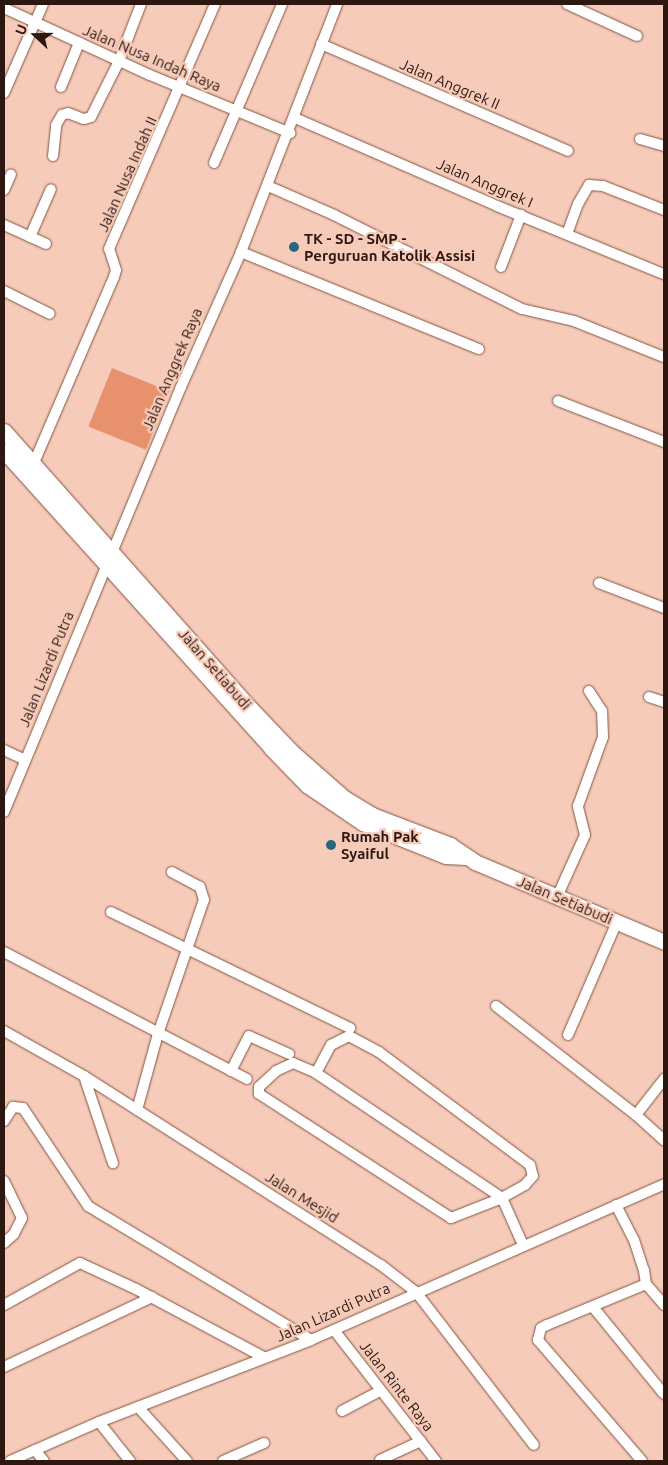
<!DOCTYPE html>
<html>
<head>
<meta charset="utf-8">
<style>
	body { margin:0 }
	#map { position:relative; width:668px; height:1465px; overflow:hidden; background:#f7cbba; font-family:Ubuntu,sans-serif }
	div>[style] { position:absolute }
	.green>* { inset:0; background:#e8916e; transform-origin:0 0 }
	.roads { filter:drop-shadow(0 0 1px #845542) drop-shadow(0 0 1px #845542) }
	.street>* { height:10px; margin:-5px; padding:0 5px; transform-origin:5px; border-radius:5px; background:#fff }
	.primary>* { height:15px; margin:-7.5px; padding:0 7.5px; transform-origin:7.5px; border-radius:7.5px; background:#fff }
	.dots>* { width:14px; height:14px; translate:-50% -50%; box-sizing:border-box; border:2px solid #f7cbba; border-radius:50% }
	span { translate:-50% -50%; white-space:nowrap; text-align:center; line-height:1.15; -webkit-text-stroke:4.5px #f7cbba; paint-order:stroke }
	.street-label { font-size:15px; color:#2c1811 }
	.poi-label { font-size:15px; color:#2c1811; font-weight:700 }
	.left { translate:0 -50%; text-align:left }
	.frame { position:absolute; inset:0; border:5px solid #2c1811; pointer-events:none }
	.north { position:absolute; left:10px; top:10px; width:50px; height:50px; -webkit-text-stroke:4px #f7cbba; paint-order:stroke; rotate:291deg; font-size:14px; font-weight:700; line-height:20px; text-align:center; color:#2c1811 }
	.north::after { content:''; display:block; margin:auto; width:18px; height:22px; background:#2c1811; clip-path:polygon(50% 0,100% 100%,50% 72%,0 100%) }
</style>
</head>
<body>
<div id="map">
	<div class="green">
		<i style="left:112px;top:368px;width:62px;height:63px;rotate:22deg"></i>
	</div>
	<div class="roads">
		<div class="street">
			<i style="left:567px;top:4px;width:77px;rotate:24.6deg"></i>
			<i style="left:4px;top:8px;width:161px;rotate:24.7deg"></i>
			<i style="left:150px;top:75px;width:152px;rotate:22.5deg"></i>
			<i style="left:321px;top:44px;width:269px;rotate:23.4deg"></i>
			<i style="left:61px;top:87px;width:48px;rotate:-67.8deg"></i>
			<i style="left:4px;top:93px;width:97px;rotate:-66.3deg"></i>
			<i style="left:295px;top:118px;width:220px;rotate:23.5deg"></i>
			<i style="left:497px;top:206px;width:180px;rotate:22.2deg"></i>
			<i style="left:640px;top:139px;width:25px;rotate:16deg"></i>
			<i style="left:53px;top:156px;width:31px;rotate:-84deg"></i>
			<i style="left:56px;top:125px;width:12px;rotate:-59deg"></i>
			<i style="left:62px;top:115px;width:6px;rotate:-18deg"></i>
			<i style="left:68px;top:113px;width:17px;rotate:21deg"></i>
			<i style="left:84px;top:119px;width:7px;rotate:-16deg"></i>
			<i style="left:91px;top:117px;width:63px;rotate:-63.4deg"></i>
			<i style="left:119px;top:61px;width:61px;rotate:-68.9deg"></i>
			<i style="left:214px;top:163px;width:173px;rotate:-66.8deg"></i>
			<i style="left:268px;top:186px;width:72px;rotate:23.7deg"></i>
			<i style="left:334px;top:215px;width:210px;rotate:26.6deg"></i>
			<i style="left:522px;top:309px;width:53px;rotate:13deg"></i>
			<i style="left:574px;top:321px;width:97px;rotate:21.8deg"></i>
			<i style="left:4px;top:190px;width:17px;rotate:-66deg"></i>
			<i style="left:4px;top:225px;width:46px;rotate:24.3deg"></i>
			<i style="left:567px;top:234px;width:32px;rotate:-70deg"></i>
			<i style="left:578px;top:204px;width:22px;rotate:-60deg"></i>
			<i style="left:589px;top:185px;width:14px;rotate:4deg"></i>
			<i style="left:603px;top:186px;width:66px;rotate:21.5deg"></i>
			<i style="left:30px;top:237px;width:52px;rotate:-66.4deg"></i>
			<i style="left:241px;top:252px;width:257px;rotate:22.2deg"></i>
			<i style="left:501px;top:267px;width:56px;rotate:-69deg"></i>
			<i style="left:4px;top:291px;width:51px;rotate:26.6deg"></i>
			<i style="left:558px;top:401px;width:114px;rotate:21.1deg"></i>
			<i style="left:33px;top:465px;width:205px;rotate:-66.7deg"></i>
			<i style="left:114px;top:277px;width:7px;rotate:-74deg"></i>
			<i style="left:116px;top:270px;width:22px;rotate:-108deg"></i>
			<i style="left:109px;top:249px;width:267px;rotate:-66.6deg"></i>
			<i style="left:599px;top:583px;width:70px;rotate:21deg"></i>
			<i style="left:649px;top:697px;width:16px;rotate:18deg"></i>
			<i style="left:4px;top:750px;width:23px;rotate:25deg"></i>
			<i style="left:4px;top:812px;width:460px;rotate:-67.4deg"></i>
			<i style="left:181px;top:387px;width:148px;rotate:-66deg"></i>
			<i style="left:241px;top:252px;width:266px;rotate:-68.8deg"></i>
			<i style="left:557px;top:897px;width:68px;rotate:-65.7deg"></i>
			<i style="left:585px;top:835px;width:30px;rotate:-104deg"></i>
			<i style="left:578px;top:806px;width:73px;rotate:-70.1deg"></i>
			<i style="left:603px;top:737px;width:26px;rotate:-92deg"></i>
			<i style="left:602px;top:711px;width:24px;rotate:-123deg"></i>
			<i style="left:111px;top:912px;width:266px;rotate:25.9deg"></i>
			<i style="left:4px;top:952px;width:274px;rotate:27.6deg"></i>
			<i style="left:496px;top:1006px;width:177px;rotate:37.9deg"></i>
			<i style="left:636px;top:1115px;width:46px;rotate:-52.1deg"></i>
			<i style="left:4px;top:1031px;width:92px;rotate:29.4deg"></i>
			<i style="left:84px;top:1076px;width:352px;rotate:32.5deg"></i>
			<i style="left:381px;top:1265px;width:44px;rotate:37.6deg"></i>
			<i style="left:416px;top:1292px;width:193px;rotate:52.4deg"></i>
			<i style="left:568px;top:1035px;width:123px;rotate:-66.6deg"></i>
			<i style="left:231px;top:1071px;width:39px;rotate:-63deg"></i>
			<i style="left:249px;top:1036px;width:44px;rotate:24.2deg"></i>
			<i style="left:316px;top:1073px;width:32px;rotate:-62deg"></i>
			<i style="left:331px;top:1045px;width:20px;rotate:-27deg"></i>
			<i style="left:349px;top:1036px;width:34px;rotate:28deg"></i>
			<i style="left:379px;top:1052px;width:189px;rotate:36.8deg"></i>
			<i style="left:530px;top:1165px;width:11px;rotate:75deg"></i>
			<i style="left:533px;top:1176px;width:12px;rotate:132deg"></i>
			<i style="left:525px;top:1185px;width:26px;rotate:151deg"></i>
			<i style="left:502px;top:1198px;width:55px;rotate:158.6deg"></i>
			<i style="left:451px;top:1218px;width:229px;rotate:-147.1deg"></i>
			<i style="left:259px;top:1094px;width:7px;rotate:-90deg"></i>
			<i style="left:259px;top:1087px;width:23px;rotate:-43deg"></i>
			<i style="left:276px;top:1071px;width:19px;rotate:-25deg"></i>
			<i style="left:293px;top:1063px;width:25px;rotate:23deg"></i>
			<i style="left:316px;top:1073px;width:224px;rotate:33.9deg"></i>
			<i style="left:502px;top:1198px;width:51px;rotate:65.9deg"></i>
			<i style="left:84px;top:1076px;width:92px;rotate:71.6deg"></i>
			<i style="left:137px;top:1110px;width:79px;rotate:-74.6deg"></i>
			<i style="left:158px;top:1034px;width:142px;rotate:-71.1deg"></i>
			<i style="left:204px;top:900px;width:14px;rotate:-107deg"></i>
			<i style="left:200px;top:887px;width:32px;rotate:-152deg"></i>
			<i style="left:636px;top:1115px;width:38px;rotate:42deg"></i>
			<i style="left:4px;top:1121px;width:17px;rotate:-57deg"></i>
			<i style="left:13px;top:1107px;width:10px;rotate:6deg"></i>
			<i style="left:23px;top:1108px;width:118px;rotate:56.4deg"></i>
			<i style="left:88px;top:1206px;width:260px;rotate:31deg"></i>
			<i style="left:4px;top:1181px;width:41px;rotate:64.1deg"></i>
			<i style="left:22px;top:1218px;width:18px;rotate:117deg"></i>
			<i style="left:14px;top:1234px;width:13px;rotate:138deg"></i>
			<i style="left:616px;top:1205px;width:39px;rotate:63deg"></i>
			<i style="left:634px;top:1240px;width:32px;rotate:72deg"></i>
			<i style="left:644px;top:1270px;width:14px;rotate:82deg"></i>
			<i style="left:646px;top:1284px;width:28px;rotate:49deg"></i>
			<i style="left:4px;top:1305px;width:87px;rotate:-28.9deg"></i>
			<i style="left:80px;top:1263px;width:62px;rotate:24.9deg"></i>
			<i style="left:136px;top:1289px;width:146px;rotate:28.1deg"></i>
			<i style="left:593px;top:1307px;width:112px;rotate:50.8deg"></i>
			<i style="left:334px;top:1330px;width:166px;rotate:52.1deg"></i>
			<i style="left:4px;top:1367px;width:164px;rotate:-25.3deg"></i>
			<i style="left:138px;top:1407px;width:73px;rotate:47.8deg"></i>
			<i style="left:342px;top:1411px;width:43px;rotate:-27.8deg"></i>
			<i style="left:99px;top:1422px;width:50px;rotate:51.5deg"></i>
			<i style="left:35px;top:1450px;width:14px;rotate:51deg"></i>
			<i style="left:380px;top:1460px;width:45px;rotate:-24.9deg"></i>
			<i style="left:10px;top:1461px;width:97px;rotate:-23.7deg"></i>
			<i style="left:99px;top:1422px;width:227px;rotate:-21.1deg"></i>
			<i style="left:311px;top:1340px;width:386px;rotate:-23.8deg"></i>
			<i style="left:223px;top:1461px;width:45px;rotate:-23.7deg"></i>
			<i style="left:642px;top:1461px;width:160px;rotate:-130.7deg"></i>
			<i style="left:538px;top:1340px;width:12px;rotate:-76deg"></i>
			<i style="left:541px;top:1328px;width:7px;rotate:-27deg"></i>
			<i style="left:547px;top:1325px;width:107px;rotate:-22.5deg"></i>
		</div>
		<div class="primary">
			<i style="left:4px;top:431px;width:369px;rotate:48.4deg"></i>
			<i style="left:249px;top:707px;width:62px;rotate:46.3deg"></i>
			<i style="left:292px;top:752px;width:69px;rotate:41.5deg"></i>
			<i style="left:344px;top:798px;width:33px;rotate:31deg"></i>
			<i style="left:372px;top:815px;width:84px;rotate:21deg"></i>
			<i style="left:450px;top:845px;width:30px;rotate:34deg"></i>
			<i style="left:475px;top:862px;width:205px;rotate:22.9deg"></i>
			<i style="left:4px;top:451px;width:399px;rotate:48deg"></i>
			<i style="left:271px;top:748px;width:52px;rotate:45.8deg"></i>
			<i style="left:307px;top:785px;width:68px;rotate:34.2deg"></i>
			<i style="left:363px;top:823px;width:89px;rotate:21.7deg"></i>
			<i style="left:446px;top:856px;width:19px;rotate:3deg"></i>
		</div>
	</div>
	<div class="dots">
		<i style="left:294px;top:247px;background:#27687c"></i>
		<i style="left:331px;top:845px;background:#27687c"></i>
	</div>
	<div class="street-label">
		<span style="left:152px;top:58px;rotate:23deg">Jalan Nusa Indah Raya</span>
		<span style="left:450px;top:84px;rotate:23deg">Jalan Anggrek II</span>
		<span style="left:127px;top:174px;rotate:-66deg">Jalan Nusa Indah II</span>
		<span style="left:485px;top:183px;rotate:23deg">Jalan Anggrek I</span>
		<span style="left:172px;top:369px;rotate:-67deg">Jalan Anggrek Raya</span>
		<span style="left:46px;top:669px;rotate:-68deg">Jalan Lizardi Putra</span>
		<span style="left:215px;top:669px;rotate:49deg">Jalan Setiabudi</span>
		<span style="left:565px;top:900px;rotate:23deg">Jalan Setiabudi</span>
		<span style="left:302px;top:1197px;rotate:32deg">Jalan Mesjid</span>
		<span style="left:333px;top:1312px;rotate:-24deg">Jalan Lizardi Putra</span>
		<span style="left:397px;top:1386px;rotate:52deg">Jalan Rinte Raya</span>
	</div>
	<div class="poi-label">
		<span class="left" style="left:304px;top:247px">TK - SD - SMP -<br>Perguruan Katolik Assisi</span>
		<span class="left" style="left:341px;top:845px">Rumah Pak<br>Syaiful</span>
	</div>
	<div class="frame"></div>
	<div class="north">U</div>
</div>
</body>
</html>
